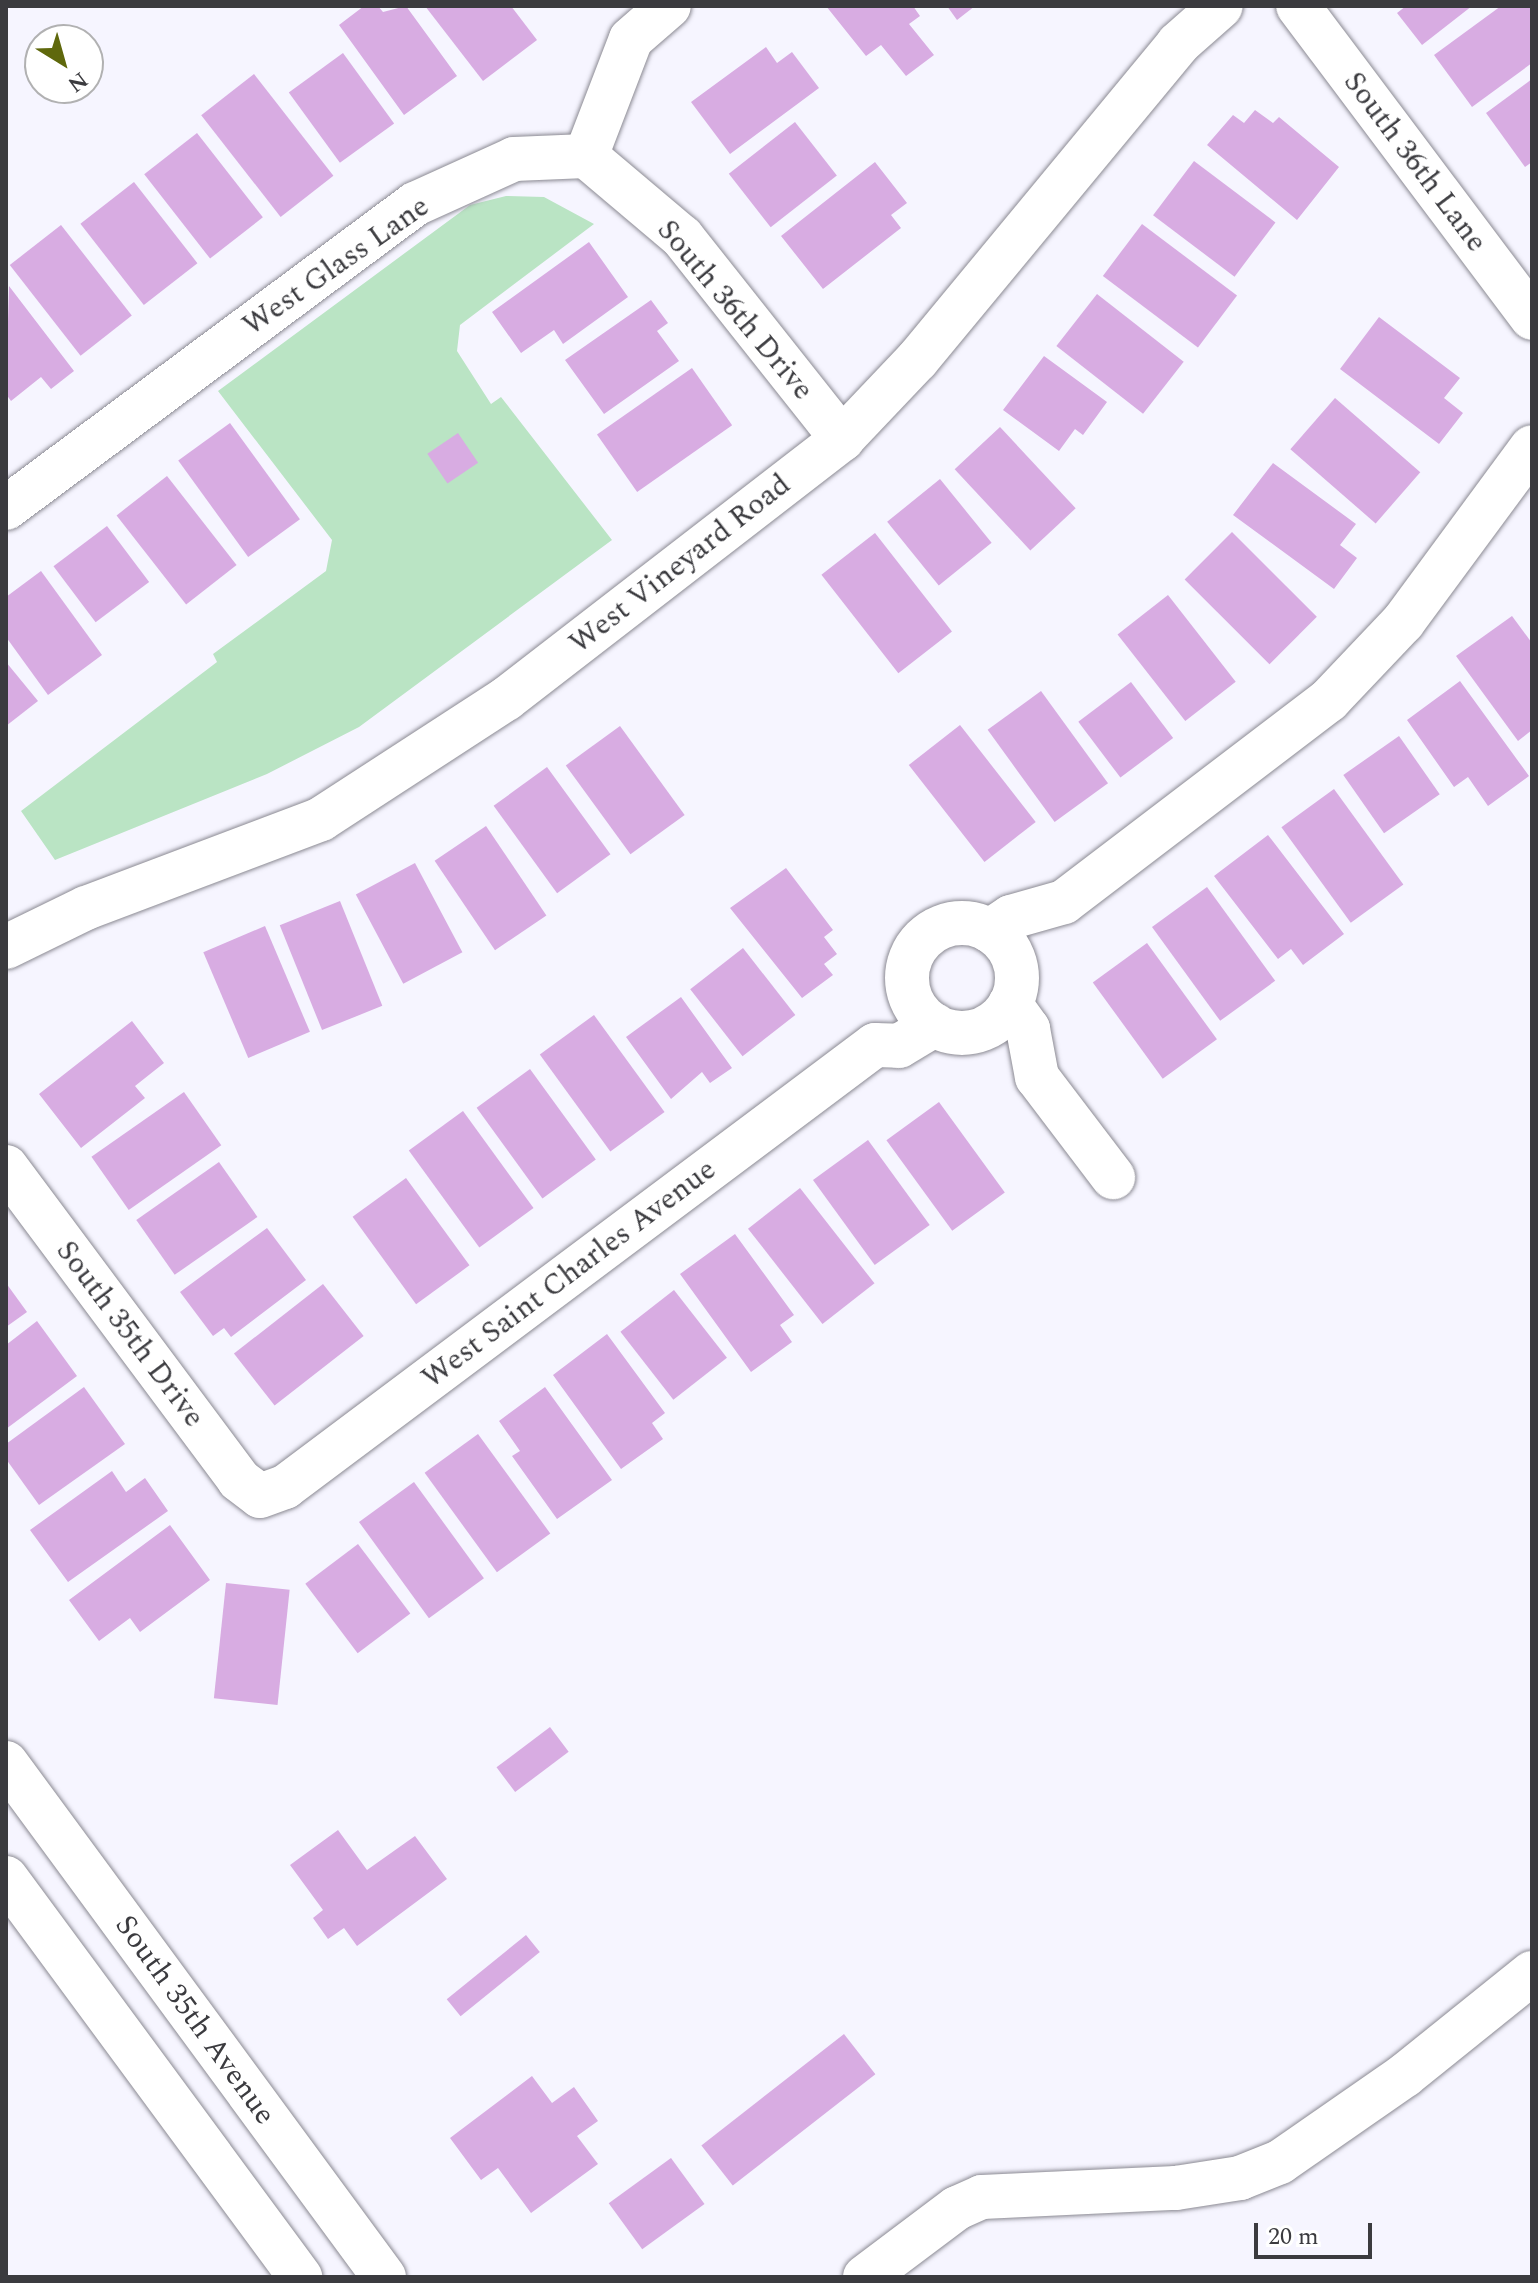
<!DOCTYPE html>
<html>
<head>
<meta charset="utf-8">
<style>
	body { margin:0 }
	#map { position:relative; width:1538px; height:2283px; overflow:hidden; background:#f6f5ff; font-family:Spectral,serif }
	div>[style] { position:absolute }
	.green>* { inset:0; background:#bae4c4 }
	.building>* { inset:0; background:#d8ace2; transform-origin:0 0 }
	.roads { filter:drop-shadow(0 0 2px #8b8a93) drop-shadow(0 0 2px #8b8a93) }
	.minor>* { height:44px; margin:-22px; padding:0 22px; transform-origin:22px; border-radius:22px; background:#fff }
	.minor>.ring { margin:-22px; padding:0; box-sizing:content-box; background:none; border:44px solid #fff; border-radius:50% }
	.major>* { height:44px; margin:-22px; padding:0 22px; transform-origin:22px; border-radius:22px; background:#fff }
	span { translate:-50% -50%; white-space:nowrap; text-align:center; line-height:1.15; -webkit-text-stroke:6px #fff; paint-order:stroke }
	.street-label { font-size:30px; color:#3b3b3f }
	.frame { position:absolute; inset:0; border:8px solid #3b3b3f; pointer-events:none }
	.north { position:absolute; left:24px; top:24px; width:80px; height:80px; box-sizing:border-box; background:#fff; border:2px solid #b1b1b2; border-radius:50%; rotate:143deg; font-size:22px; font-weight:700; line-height:32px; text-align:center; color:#3b3b3f }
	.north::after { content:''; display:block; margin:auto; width:28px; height:36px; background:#5f680c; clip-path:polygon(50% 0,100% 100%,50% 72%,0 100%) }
	.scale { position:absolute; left:1254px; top:2223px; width:118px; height:36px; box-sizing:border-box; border:4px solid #3b3b3f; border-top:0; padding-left:10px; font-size:24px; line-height:28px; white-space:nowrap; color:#3b3b3f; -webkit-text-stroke:6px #fff; paint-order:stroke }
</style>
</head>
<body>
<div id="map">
	<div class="green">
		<i style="clip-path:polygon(506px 196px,544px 197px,594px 224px,460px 325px,457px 351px,491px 404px,501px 397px,612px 540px,359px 727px,267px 774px,55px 860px,21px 811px,217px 662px,213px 654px,326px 571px,332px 540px,218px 391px,470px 205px)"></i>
	</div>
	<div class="building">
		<i style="clip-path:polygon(364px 6px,378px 6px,383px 12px,406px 6px,457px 76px,404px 115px,339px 25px)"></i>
		<i style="clip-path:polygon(425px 6px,511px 6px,537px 40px,483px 81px)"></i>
		<i style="clip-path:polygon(826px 6px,913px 6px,920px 16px,909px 24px,934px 55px,906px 76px,881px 45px,866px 56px)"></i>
		<i style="clip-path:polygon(947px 6px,975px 6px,957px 20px)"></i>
		<i style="clip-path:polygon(1406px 6px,1472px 6px,1422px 45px,1397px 13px)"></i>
		<i style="clip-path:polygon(1501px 6px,1532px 6px,1532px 63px,1472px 107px,1434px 55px)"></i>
		<i style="clip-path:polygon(766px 47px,777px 63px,792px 52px,819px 88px,730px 154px,691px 102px)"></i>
		<i style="left:343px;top:53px;width:87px;height:67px;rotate:54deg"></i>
		<i style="left:254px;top:74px;width:129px;height:67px;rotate:52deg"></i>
		<i style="clip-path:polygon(1532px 79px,1532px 162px,1525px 167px,1486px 113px)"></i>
		<i style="clip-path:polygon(1255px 110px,1273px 123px,1279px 117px,1339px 167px,1297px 220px,1207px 145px,1233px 115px,1244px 123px)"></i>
		<i style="left:795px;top:122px;width:68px;height:84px;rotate:52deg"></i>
		<i style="left:197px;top:133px;width:107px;height:67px;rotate:52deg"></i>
		<i style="left:1194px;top:161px;width:102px;height:68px;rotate:37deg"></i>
		<i style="clip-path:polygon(875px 162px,907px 203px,891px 215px,901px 228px,823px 289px,781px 236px)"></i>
		<i style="left:134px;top:182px;width:103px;height:68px;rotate:52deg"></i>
		<i style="left:1142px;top:224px;width:119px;height:65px;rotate:37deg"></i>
		<i style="left:61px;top:225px;width:115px;height:65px;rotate:52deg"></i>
		<i style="clip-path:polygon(589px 242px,628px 297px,563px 344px,554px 330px,521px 353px,492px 312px)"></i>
		<i style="clip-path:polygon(9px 286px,74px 371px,51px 389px,41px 377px,11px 401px,6px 394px)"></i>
		<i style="left:1097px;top:294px;width:110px;height:66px;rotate:38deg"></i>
		<i style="clip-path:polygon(651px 300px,668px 323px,657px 331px,679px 361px,604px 414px,565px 360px)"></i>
		<i style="clip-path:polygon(1379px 317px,1460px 378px,1444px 398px,1463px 413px,1439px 444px,1340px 369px)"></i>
		<i style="clip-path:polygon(1044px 356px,1107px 402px,1083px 435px,1075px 429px,1059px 451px,1003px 410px)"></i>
		<i style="left:692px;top:368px;width:70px;height:116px;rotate:55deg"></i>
		<i style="left:1335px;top:398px;width:113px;height:68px;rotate:41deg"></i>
		<i style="left:230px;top:423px;width:119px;height:64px;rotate:54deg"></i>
		<i style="left:1000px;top:427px;width:111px;height:62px;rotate:47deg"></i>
		<i style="left:458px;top:433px;width:36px;height:37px;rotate:56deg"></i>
		<i style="clip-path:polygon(1273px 463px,1356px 524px,1340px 545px,1357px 558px,1334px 589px,1233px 515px)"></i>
		<i style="left:167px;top:476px;width:113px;height:64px;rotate:52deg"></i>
		<i style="left:940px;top:479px;width:82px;height:68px;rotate:51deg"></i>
		<i style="left:107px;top:526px;width:70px;height:67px;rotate:53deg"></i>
		<i style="left:1232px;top:532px;width:120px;height:67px;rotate:45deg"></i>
		<i style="left:875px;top:533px;width:125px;height:68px;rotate:52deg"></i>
		<i style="clip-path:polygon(41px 571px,102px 655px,48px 695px,6px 637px,6px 597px)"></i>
		<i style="left:1168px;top:595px;width:110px;height:64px;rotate:52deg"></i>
		<i style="clip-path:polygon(1512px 616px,1532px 643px,1532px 730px,1518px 741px,1456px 656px)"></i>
		<i style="clip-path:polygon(6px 662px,38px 701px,6px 726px)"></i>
		<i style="clip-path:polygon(1460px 681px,1529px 776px,1488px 806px,1468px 777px,1454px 787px,1407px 720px)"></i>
		<i style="left:1131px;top:682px;width:70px;height:66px;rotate:53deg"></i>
		<i style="left:1041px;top:691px;width:114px;height:66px;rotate:54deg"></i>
		<i style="left:960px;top:725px;width:123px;height:65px;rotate:52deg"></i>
		<i style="left:620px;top:726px;width:110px;height:67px;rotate:54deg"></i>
		<i style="left:1399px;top:736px;width:71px;height:68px;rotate:55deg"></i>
		<i style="left:547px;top:767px;width:108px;height:66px;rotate:54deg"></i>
		<i style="left:1334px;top:789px;width:118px;height:65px;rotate:54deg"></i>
		<i style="left:486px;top:826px;width:108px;height:62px;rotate:56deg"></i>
		<i style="clip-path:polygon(1268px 835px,1344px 934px,1303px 965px,1291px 949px,1278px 959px,1214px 876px)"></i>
		<i style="left:415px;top:863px;width:101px;height:67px;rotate:62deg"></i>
		<i style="clip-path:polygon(786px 868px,833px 930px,824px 937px,837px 954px,824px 964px,833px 975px,802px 998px,730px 908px)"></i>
		<i style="left:1207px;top:887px;width:116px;height:68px;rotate:54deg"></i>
		<i style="left:340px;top:901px;width:113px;height:65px;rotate:68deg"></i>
		<i style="left:265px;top:926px;width:115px;height:67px;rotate:67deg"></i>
		<i style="left:1147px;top:943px;width:119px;height:67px;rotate:54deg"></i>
		<i style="left:743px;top:948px;width:85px;height:67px;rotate:52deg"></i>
		<i style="clip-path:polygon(681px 997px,732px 1068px,710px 1083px,702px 1072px,671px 1099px,626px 1037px)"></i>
		<i style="left:594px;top:1015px;width:120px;height:67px;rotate:54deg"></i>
		<i style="clip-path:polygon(132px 1021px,164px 1063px,135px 1086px,145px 1098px,81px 1148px,39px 1094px)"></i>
		<i style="left:530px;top:1069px;width:112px;height:66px;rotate:54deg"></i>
		<i style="left:184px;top:1092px;width:65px;height:113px;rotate:55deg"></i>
		<i style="left:939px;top:1102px;width:112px;height:65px;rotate:54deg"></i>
		<i style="left:463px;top:1111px;width:120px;height:67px;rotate:54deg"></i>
		<i style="left:868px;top:1140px;width:105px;height:68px;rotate:54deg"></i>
		<i style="left:219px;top:1162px;width:67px;height:101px;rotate:55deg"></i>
		<i style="left:406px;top:1178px;width:108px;height:66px;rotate:54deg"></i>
		<i style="left:800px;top:1188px;width:121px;height:66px;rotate:52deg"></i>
		<i style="clip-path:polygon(267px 1228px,306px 1280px,231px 1337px,224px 1328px,213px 1336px,180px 1292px)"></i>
		<i style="clip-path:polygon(735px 1234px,794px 1315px,780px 1325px,792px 1342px,751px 1372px,680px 1274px)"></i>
		<i style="clip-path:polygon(6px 1283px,27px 1312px,6px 1327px)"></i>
		<i style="left:323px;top:1284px;width:66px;height:113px;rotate:52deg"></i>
		<i style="left:674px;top:1290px;width:86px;height:68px;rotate:52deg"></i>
		<i style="clip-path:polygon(37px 1321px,77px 1376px,6px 1429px,6px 1345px)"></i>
		<i style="clip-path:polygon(607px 1334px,665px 1413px,652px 1423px,663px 1439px,621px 1469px,553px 1375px)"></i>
		<i style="clip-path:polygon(84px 1387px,125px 1444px,39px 1505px,6px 1459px,6px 1444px)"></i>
		<i style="clip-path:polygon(545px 1387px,612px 1480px,557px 1519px,512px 1456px,520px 1451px,499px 1421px)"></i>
		<i style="left:478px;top:1434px;width:123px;height:66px;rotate:54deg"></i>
		<i style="clip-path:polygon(112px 1471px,126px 1492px,145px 1478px,168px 1511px,68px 1582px,30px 1530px)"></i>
		<i style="left:414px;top:1482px;width:119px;height:68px;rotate:54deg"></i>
		<i style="clip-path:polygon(170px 1525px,210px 1580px,140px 1632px,130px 1618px,99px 1641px,69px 1600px)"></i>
		<i style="left:358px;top:1544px;width:87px;height:66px;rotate:53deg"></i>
		<i style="left:226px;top:1583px;width:64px;height:116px;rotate:6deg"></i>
		<i style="left:550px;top:1727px;width:31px;height:67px;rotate:53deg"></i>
		<i style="clip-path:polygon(338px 1830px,367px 1870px,415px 1836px,447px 1879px,357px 1946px,344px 1928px,328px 1939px,313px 1918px,323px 1910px,290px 1865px)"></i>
		<i style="left:526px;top:1935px;width:22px;height:102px;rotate:51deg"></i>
		<i style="left:844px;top:2034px;width:51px;height:181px;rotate:52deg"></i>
		<i style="clip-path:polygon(532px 2076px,552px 2103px,574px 2087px,598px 2121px,577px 2136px,598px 2164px,531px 2213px,498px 2168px,481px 2180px,450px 2138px)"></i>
		<i style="left:671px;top:2158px;width:57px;height:77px;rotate:54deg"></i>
	</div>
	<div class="roads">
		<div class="minor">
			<i style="left:1298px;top:6px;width:390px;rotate:53.1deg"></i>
			<i style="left:586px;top:156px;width:126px;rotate:40.2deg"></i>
			<i style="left:682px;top:237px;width:258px;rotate:51.6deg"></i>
			<i style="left:6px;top:508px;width:510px;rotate:-36.62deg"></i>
			<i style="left:415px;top:204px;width:109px;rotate:-24.4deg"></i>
			<i style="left:514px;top:159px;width:72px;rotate:-2.4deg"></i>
			<i style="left:586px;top:156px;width:125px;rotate:-69deg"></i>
			<i style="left:631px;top:39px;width:50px;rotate:-41deg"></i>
			<i class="ring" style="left:907px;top:923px;width:66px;height:66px"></i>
			<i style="left:990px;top:931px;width:25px;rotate:-34deg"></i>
			<i style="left:1011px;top:917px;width:55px;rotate:-15.8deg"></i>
			<i style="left:1064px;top:902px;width:333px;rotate:-37.3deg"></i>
			<i style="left:1329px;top:700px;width:108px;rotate:-46.5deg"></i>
			<i style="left:1403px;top:622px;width:217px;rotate:-53.6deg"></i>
			<i style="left:6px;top:947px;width:89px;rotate:-26deg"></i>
			<i style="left:86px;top:908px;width:251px;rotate:-20.7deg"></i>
			<i style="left:321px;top:819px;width:221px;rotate:-33deg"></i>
			<i style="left:506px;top:699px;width:425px;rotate:-37.7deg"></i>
			<i style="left:842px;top:439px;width:109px;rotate:-46.5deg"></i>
			<i style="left:917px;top:360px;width:410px;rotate:-50.4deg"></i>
			<i style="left:1178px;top:44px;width:57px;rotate:-41.5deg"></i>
			<i style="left:1010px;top:1004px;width:31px;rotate:54deg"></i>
			<i style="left:1028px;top:1029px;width:49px;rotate:79.4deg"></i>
			<i style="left:1037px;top:1077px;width:126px;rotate:52.8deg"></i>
			<i style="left:6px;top:1167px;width:390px;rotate:53.3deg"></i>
			<i style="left:239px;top:1480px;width:26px;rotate:37deg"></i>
			<i style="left:260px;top:1496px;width:27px;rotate:-20deg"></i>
			<i style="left:285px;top:1487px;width:737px;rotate:-36.84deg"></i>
			<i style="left:875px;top:1045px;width:24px;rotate:2deg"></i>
			<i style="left:899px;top:1046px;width:41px;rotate:-31deg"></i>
			<i style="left:865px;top:2277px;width:115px;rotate:-36.9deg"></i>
			<i style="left:957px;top:2208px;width:27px;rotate:-24deg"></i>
			<i style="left:982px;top:2197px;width:194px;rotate:-2.7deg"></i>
			<i style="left:1176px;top:2188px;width:65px;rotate:-8.9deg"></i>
			<i style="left:1240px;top:2178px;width:43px;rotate:-21.8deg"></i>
			<i style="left:1280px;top:2162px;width:152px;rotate:-34.8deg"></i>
			<i style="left:1405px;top:2075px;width:163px;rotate:-38.8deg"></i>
		</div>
		<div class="major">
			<i style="left:6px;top:1763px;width:638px;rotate:53.67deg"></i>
			<i style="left:6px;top:1878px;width:496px;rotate:53.6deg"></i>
		</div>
	</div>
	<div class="street-label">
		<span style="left:1415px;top:162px;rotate:53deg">South 36th Lane</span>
		<span style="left:336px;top:266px;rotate:-35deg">West Glass Lane</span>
		<span style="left:735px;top:310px;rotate:50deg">South 36th Drive</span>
		<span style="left:680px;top:564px;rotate:-38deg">West Vineyard Road</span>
		<span style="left:569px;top:1274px;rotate:-37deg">West Saint Charles Avenue</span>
		<span style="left:130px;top:1334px;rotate:53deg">South 35th Drive</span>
		<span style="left:195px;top:2020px;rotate:54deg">South 35th Avenue</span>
	</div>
	<div class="frame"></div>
	<div class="north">N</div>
	<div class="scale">20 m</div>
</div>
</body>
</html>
